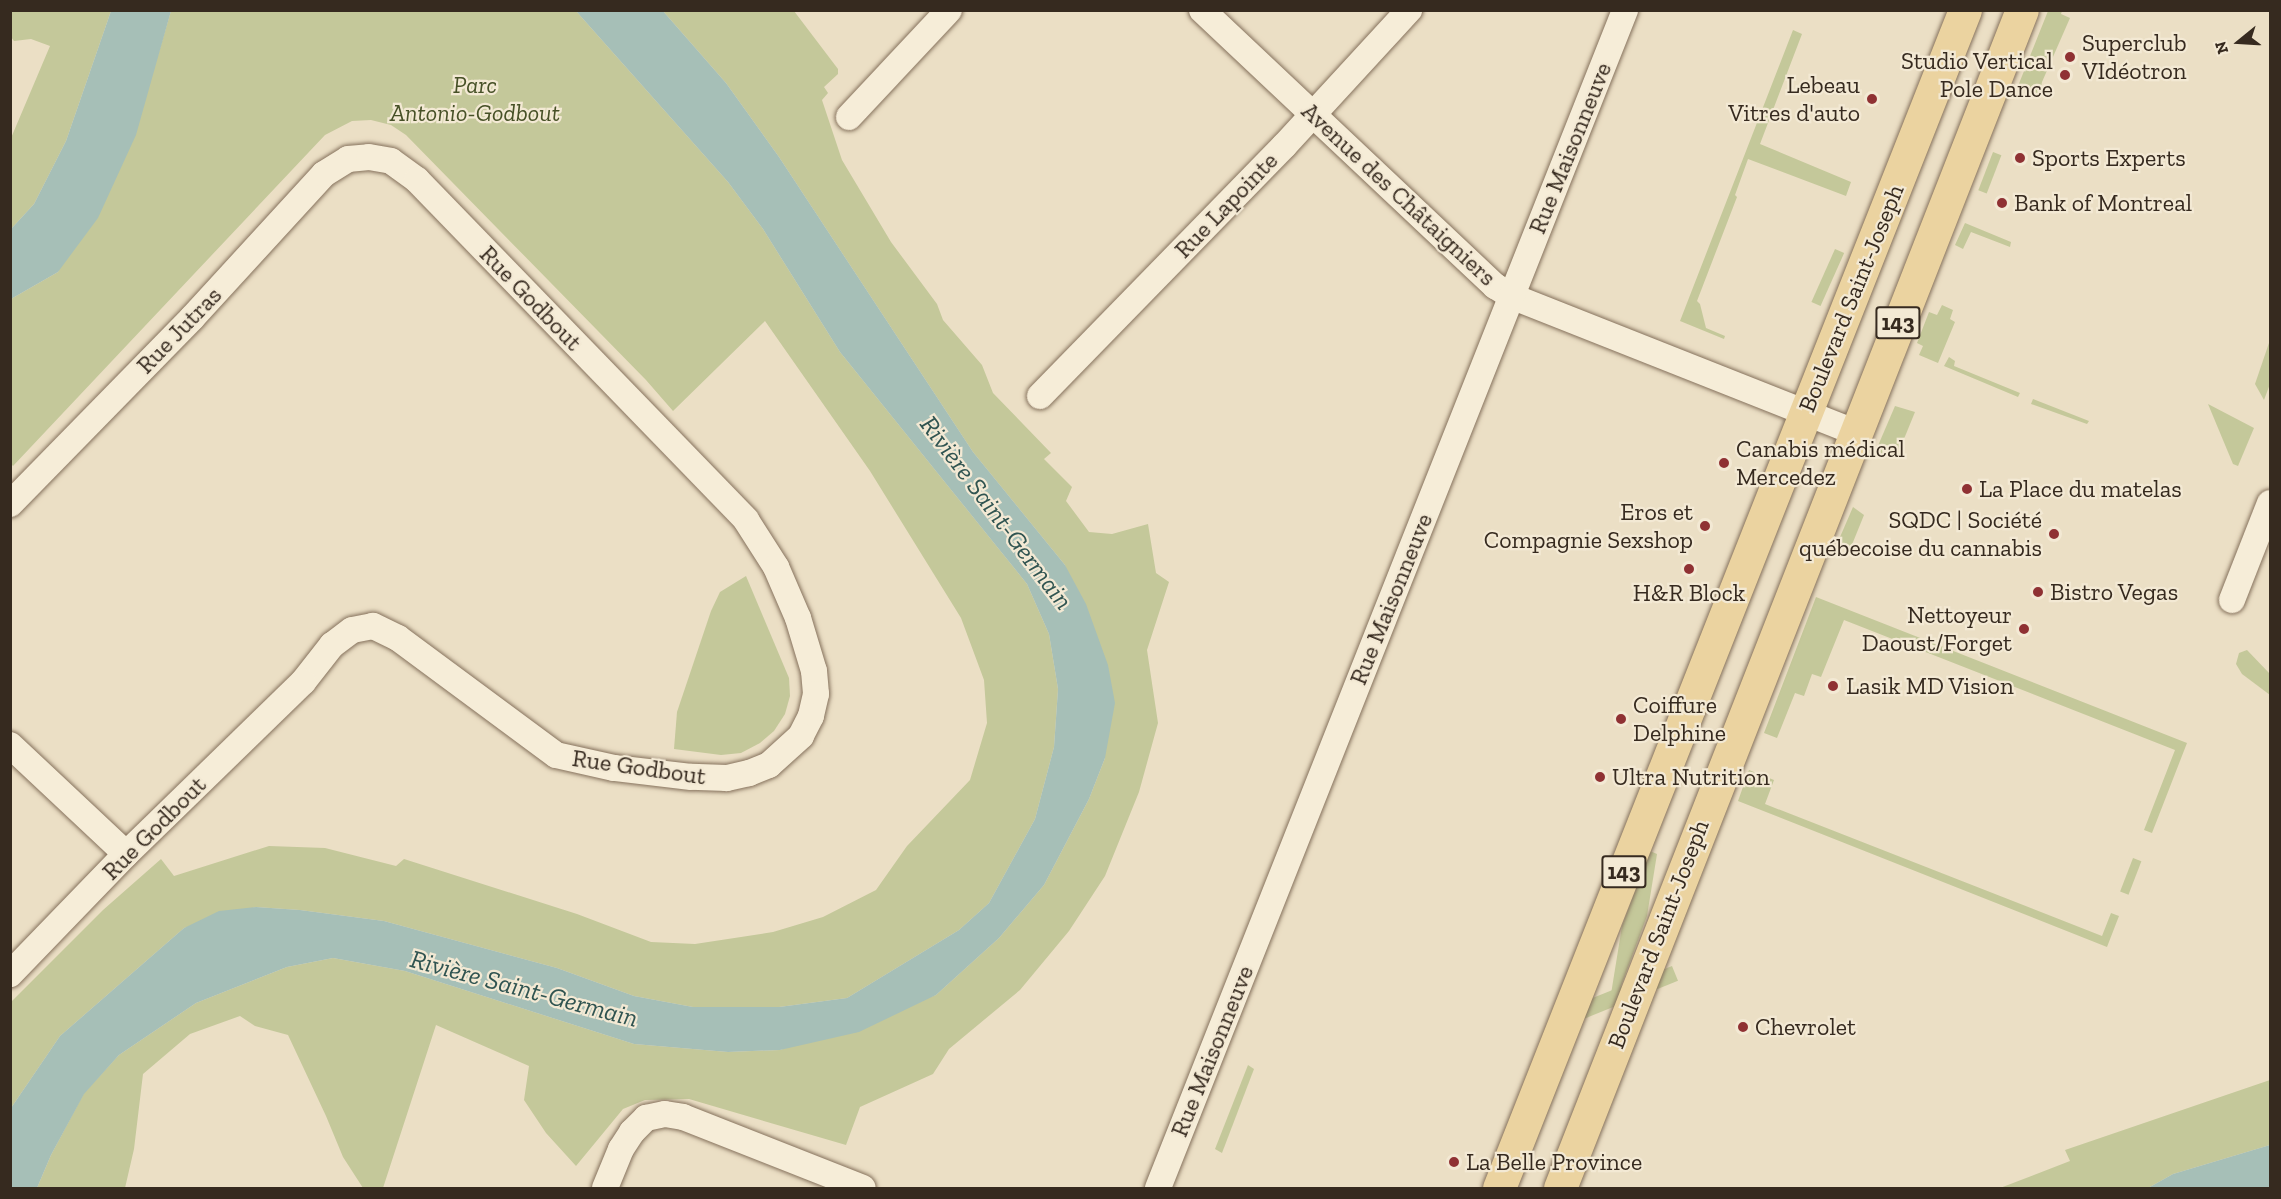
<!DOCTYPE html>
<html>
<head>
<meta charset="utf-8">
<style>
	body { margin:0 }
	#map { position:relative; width:2281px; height:1199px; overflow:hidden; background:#ebdfc5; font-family:"Zilla Slab",serif }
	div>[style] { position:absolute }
	.green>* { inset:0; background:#c4c89a; transform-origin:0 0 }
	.water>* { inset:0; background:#a6bfb7 }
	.roads { filter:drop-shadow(0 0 2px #85715c) drop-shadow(0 0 2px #85715c) }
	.street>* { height:26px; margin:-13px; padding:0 13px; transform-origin:13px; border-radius:13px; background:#f6edd8 }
	.primary>* { height:33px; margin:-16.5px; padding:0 16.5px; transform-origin:16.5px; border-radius:16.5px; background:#ebd3a0 }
	.dots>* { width:16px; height:16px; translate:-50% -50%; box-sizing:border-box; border:3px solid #f3e9d4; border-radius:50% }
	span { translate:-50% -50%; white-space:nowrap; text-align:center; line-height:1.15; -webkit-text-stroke:4.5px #f3e9d4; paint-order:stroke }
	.shield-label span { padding:2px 4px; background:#f3e9d4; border:2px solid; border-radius:4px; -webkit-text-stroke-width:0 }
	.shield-label { font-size:22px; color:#362a1f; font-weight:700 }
	.poi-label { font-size:24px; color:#362a1f }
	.left { translate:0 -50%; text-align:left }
	.right { translate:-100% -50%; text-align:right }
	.park-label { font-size:24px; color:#475127; font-style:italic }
	.street-label { font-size:24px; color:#362a1f }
	.water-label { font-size:26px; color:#305451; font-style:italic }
	.frame { position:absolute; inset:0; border:12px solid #362a1f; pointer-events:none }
	.north { position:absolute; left:2209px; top:12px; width:60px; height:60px; -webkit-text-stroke:4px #f3e9d4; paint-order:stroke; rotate:252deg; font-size:16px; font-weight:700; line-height:24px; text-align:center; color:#362a1f }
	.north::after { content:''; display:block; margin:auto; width:21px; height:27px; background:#362a1f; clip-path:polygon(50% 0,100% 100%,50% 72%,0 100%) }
</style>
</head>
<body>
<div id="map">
	<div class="green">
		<i style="clip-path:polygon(11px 11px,111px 11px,66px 141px,34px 204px,11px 229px,11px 138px,50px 46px,31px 39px,14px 41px,11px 37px)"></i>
		<i style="clip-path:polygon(171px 11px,576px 11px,728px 182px,763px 229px,840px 352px,1027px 584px,1049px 634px,1058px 689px,1054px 747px,1035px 819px,989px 903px,959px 930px,847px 998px,779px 1007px,693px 1007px,634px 996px,557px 968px,384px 921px,300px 910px,256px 907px,184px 928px,60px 1036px,11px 1108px,11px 1002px,103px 910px,161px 859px,174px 876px,269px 846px,325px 848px,396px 866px,404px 859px,577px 914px,651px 942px,695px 944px,773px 932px,823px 917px,876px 890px,907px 846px,970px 780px,987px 723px,984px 680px,961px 618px,870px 471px,765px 321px,673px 411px,646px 380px,406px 135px,391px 125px,371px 120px,352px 121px,325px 135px,13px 466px,11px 464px,11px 299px,58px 272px,158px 55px)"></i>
		<i style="clip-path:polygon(663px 11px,794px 11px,838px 69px,838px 74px,824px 87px,828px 93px,822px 100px,842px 160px,891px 242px,937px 304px,943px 320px,982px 365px,993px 393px,1051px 453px,1044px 459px,1072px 487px,1066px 501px,1089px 532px,1112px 534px,1148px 524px,1156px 573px,1169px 582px,1147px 650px,1158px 723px,1139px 792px,1105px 876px,1069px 931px,1020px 990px,949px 1049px,933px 1074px,860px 1107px,846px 1145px,689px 1099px,645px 1100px,623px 1109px,576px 1166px,546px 1133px,524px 1100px,529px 1066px,436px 1025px,383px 1188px,363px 1188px,343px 1157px,326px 1116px,288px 1035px,255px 1026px,240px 1016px,190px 1034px,143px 1074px,134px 1149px,125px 1188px,37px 1188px,51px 1155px,84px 1093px,119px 1055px,196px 1003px,287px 967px,333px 958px,405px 971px,634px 1044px,728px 1052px,780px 1050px,936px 995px,999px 938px,1044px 885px,1089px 799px,1105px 758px,1065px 565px,973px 452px,779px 157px,726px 83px)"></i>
		<i style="clip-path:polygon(2048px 11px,2062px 11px,2061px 14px,2070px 18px,2042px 82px,2040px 94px,2018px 86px)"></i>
		<i style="clip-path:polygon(1793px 30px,1802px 34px,1760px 144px,1851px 182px,1846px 196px,1748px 159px,1735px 195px,1737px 197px,1697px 301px,1700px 304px,1706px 328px,1725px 336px,1724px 339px,1680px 321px)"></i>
		<i style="left:1993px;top:152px;width:9px;height:41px;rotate:21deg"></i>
		<i style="clip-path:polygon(1965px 223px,2011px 242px,2010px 247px,1971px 232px,1963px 249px,1955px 245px)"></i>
		<i style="left:1835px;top:249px;width:10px;height:58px;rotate:24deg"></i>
		<i style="clip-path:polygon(1942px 305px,1953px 310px,1950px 319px,1955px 322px,1938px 363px,1919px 355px,1923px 346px,1917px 343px,1929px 312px,1937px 315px)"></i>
		<i style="clip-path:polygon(2270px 340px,2270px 384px,2264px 400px,2255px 384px)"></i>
		<i style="clip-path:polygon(1949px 357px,1955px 361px,1954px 366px,2020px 393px,2018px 397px,1944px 366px)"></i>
		<i style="clip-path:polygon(2033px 399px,2089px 421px,2087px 424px,2031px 404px)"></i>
		<i style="clip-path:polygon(2208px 404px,2254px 428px,2238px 466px,2233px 464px)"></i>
		<i style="clip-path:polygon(1895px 406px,1915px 412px,1897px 456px,1874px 455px)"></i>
		<i style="clip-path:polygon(1853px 507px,1864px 515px,1851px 547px,1848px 549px,1837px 544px)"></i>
		<i style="clip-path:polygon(746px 576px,789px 678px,790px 696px,785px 714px,774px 731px,760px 743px,741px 753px,721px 755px,674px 749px,677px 712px,711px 611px,720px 592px)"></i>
		<i style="clip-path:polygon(1816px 597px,2187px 743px,2152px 833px,2144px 830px,2175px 750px,1844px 620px,1821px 677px,1812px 674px,1804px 696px,1795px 693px,1777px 738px,1764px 733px)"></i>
		<i style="clip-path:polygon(2247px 650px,2270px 674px,2270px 695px,2242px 674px,2236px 664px,2239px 653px)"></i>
		<i style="clip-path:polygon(1749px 770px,1774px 780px,1765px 804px,2102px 936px,2111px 913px,2119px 916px,2107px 947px,1738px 801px)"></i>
		<i style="clip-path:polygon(1650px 851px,1657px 854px,1647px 916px,1617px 997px,1611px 994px,1622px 926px)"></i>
		<i style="left:2133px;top:858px;width:9px;height:36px;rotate:21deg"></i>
		<i style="left:1672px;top:966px;width:16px;height:103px;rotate:68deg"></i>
		<i style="clip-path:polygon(1248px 1065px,1254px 1069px,1222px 1153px,1215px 1149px)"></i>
		<i style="clip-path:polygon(2270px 1080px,2270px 1145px,2173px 1174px,2148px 1188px,2000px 1188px,2070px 1161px,2065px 1150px)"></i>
	</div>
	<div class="water">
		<i style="clip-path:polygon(111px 11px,171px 11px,136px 135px,98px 218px,58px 272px,11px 299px,11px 229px,34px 204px,66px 141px)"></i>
		<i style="clip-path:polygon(576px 11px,663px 11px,726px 83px,779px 157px,973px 452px,1065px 565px,1086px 604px,1108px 665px,1115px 703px,1105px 758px,1089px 799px,1044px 885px,999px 938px,936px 995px,859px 1032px,780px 1050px,728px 1052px,634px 1044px,405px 971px,333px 958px,287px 967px,196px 1003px,119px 1055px,84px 1094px,51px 1155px,37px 1188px,11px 1188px,11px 1108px,60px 1036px,184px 928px,219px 911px,256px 907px,300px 910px,384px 921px,557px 968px,634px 996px,693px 1007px,779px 1007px,847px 998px,959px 930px,989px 903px,1035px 819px,1054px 747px,1058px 689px,1049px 634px,1027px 584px,840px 352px,763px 229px,728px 182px)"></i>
		<i style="clip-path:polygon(2270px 1145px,2270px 1188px,2148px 1188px,2173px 1174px)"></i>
	</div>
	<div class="roads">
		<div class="street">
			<i style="left:1202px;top:10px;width:403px;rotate:43.3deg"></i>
			<i style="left:1495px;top:286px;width:19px;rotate:32deg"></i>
			<i style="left:1511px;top:296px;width:370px;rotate:21.6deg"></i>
			<i style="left:849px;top:117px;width:146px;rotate:-46.9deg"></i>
			<i style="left:1040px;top:396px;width:349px;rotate:-45.7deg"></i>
			<i style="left:1284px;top:146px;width:185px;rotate:-47.4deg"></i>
			<i style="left:10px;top:504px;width:260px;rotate:-45.6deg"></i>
			<i style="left:192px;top:318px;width:195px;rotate:-47.5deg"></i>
			<i style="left:324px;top:174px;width:28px;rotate:-32deg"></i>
			<i style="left:348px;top:159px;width:21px;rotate:-5deg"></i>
			<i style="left:369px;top:157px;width:22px;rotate:10deg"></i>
			<i style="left:391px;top:161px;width:32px;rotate:36deg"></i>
			<i style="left:417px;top:180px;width:473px;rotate:45.9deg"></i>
			<i style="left:746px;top:520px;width:56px;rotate:57.4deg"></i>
			<i style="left:776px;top:567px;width:56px;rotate:66.7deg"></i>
			<i style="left:798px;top:618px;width:55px;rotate:73.2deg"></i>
			<i style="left:814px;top:671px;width:23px;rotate:85deg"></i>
			<i style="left:816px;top:694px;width:23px;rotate:103deg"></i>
			<i style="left:811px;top:716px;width:22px;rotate:117deg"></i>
			<i style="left:801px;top:736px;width:43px;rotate:137.8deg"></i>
			<i style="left:769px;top:765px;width:22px;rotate:158deg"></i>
			<i style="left:749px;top:773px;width:23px;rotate:167deg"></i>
			<i style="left:727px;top:778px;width:36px;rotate:-178deg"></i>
			<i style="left:691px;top:777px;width:78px;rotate:-173.3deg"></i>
			<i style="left:614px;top:768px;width:59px;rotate:-167.4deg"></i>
			<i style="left:556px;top:755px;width:197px;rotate:-143.5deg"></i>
			<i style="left:398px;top:638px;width:28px;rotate:-154deg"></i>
			<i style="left:373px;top:626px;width:21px;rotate:169deg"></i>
			<i style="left:352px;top:630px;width:25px;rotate:143deg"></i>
			<i style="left:332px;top:645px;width:47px;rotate:128.1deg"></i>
			<i style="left:303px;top:682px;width:247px;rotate:135.8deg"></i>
			<i style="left:126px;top:854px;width:167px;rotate:134deg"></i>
			<i style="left:2232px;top:600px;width:104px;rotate:-68.6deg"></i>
			<i style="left:10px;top:745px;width:159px;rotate:43.2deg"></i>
			<i style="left:605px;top:1188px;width:42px;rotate:-67.7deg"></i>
			<i style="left:621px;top:1149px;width:20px;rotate:-57deg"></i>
			<i style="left:632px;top:1132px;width:20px;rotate:-45deg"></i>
			<i style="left:646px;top:1118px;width:19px;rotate:-12deg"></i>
			<i style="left:665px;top:1114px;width:18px;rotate:9deg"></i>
			<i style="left:683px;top:1117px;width:193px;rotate:21.5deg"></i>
			<i style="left:1158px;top:1188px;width:1267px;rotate:-68.37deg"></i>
		</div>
		<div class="primary">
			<i style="left:1499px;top:1188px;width:1267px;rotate:-68.42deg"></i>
			<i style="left:1560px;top:1188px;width:1265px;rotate:-68.59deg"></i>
		</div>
	</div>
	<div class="dots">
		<i style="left:2070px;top:57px;background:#8f3133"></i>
		<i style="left:2065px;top:75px;background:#8f3133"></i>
		<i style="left:1872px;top:99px;background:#8f3133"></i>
		<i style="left:2020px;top:158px;background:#8f3133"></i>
		<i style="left:2002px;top:203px;background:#8f3133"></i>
		<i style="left:1724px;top:463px;background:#8f3133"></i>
		<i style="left:1967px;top:489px;background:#8f3133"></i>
		<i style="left:1705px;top:526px;background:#8f3133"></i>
		<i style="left:2054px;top:534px;background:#8f3133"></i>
		<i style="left:1689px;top:569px;background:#8f3133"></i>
		<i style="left:2038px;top:592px;background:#8f3133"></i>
		<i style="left:2024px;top:629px;background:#8f3133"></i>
		<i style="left:1833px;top:686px;background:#8f3133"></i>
		<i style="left:1621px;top:719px;background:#8f3133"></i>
		<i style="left:1600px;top:777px;background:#8f3133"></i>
		<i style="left:1743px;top:1027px;background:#8f3133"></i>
		<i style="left:1454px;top:1162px;background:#8f3133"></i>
	</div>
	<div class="shield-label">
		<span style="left:1898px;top:323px">143</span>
		<span style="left:1624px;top:872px">143</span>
	</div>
	<div class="poi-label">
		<span class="left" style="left:2082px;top:57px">Superclub<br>VIdéotron</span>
		<span class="right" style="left:2053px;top:75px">Studio Vertical<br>Pole Dance</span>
		<span class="right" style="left:1860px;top:99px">Lebeau<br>Vitres d'auto</span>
		<span class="left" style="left:2032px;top:158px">Sports Experts</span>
		<span class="left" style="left:2014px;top:203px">Bank of Montreal</span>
		<span class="left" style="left:1736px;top:463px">Canabis médical<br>Mercedez</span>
		<span class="left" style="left:1979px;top:489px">La Place du matelas</span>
		<span class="right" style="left:1693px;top:526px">Eros et<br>Compagnie Sexshop</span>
		<span class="right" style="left:2042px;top:534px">SQDC | Société<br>québecoise du cannabis</span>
		<span class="left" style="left:2050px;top:592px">Bistro Vegas</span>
		<span style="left:1689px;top:593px">H&amp;R Block</span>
		<span class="right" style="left:2012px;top:629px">Nettoyeur<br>Daoust/Forget</span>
		<span class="left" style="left:1846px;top:686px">Lasik MD Vision</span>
		<span class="left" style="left:1633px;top:719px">Coiffure<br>Delphine</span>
		<span class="left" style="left:1612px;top:777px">Ultra Nutrition</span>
		<span class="left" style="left:1755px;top:1027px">Chevrolet</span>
		<span class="left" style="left:1466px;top:1162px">La Belle Province</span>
	</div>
	<div class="park-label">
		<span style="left:475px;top:99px">Parc<br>Antonio-Godbout</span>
	</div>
	<div class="street-label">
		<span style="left:1570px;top:148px;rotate:-68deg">Rue Maisonneuve</span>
		<span style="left:1399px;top:194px;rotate:43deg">Avenue des Châtaigniers</span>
		<span style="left:1226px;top:205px;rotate:-46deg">Rue Lapointe</span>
		<span style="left:531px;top:298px;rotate:46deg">Rue Godbout</span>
		<span style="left:1851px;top:298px;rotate:-68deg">Boulevard Saint-Joseph</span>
		<span style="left:179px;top:330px;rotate:-46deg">Rue Jutras</span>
		<span style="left:1391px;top:599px;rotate:-68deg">Rue Maisonneuve</span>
		<span style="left:639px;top:767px;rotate:8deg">Rue Godbout</span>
		<span style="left:154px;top:828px;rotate:-45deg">Rue Godbout</span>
		<span style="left:1658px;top:934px;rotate:-69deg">Boulevard Saint-Joseph</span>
		<span style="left:1212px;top:1051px;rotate:-68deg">Rue Maisonneuve</span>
	</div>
	<div class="water-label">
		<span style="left:996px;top:513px;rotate:53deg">Rivière Saint-Germain</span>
		<span style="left:524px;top:989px;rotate:15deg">Rivière Saint-Germain</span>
	</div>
	<div class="frame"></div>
	<div class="north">N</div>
</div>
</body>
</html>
